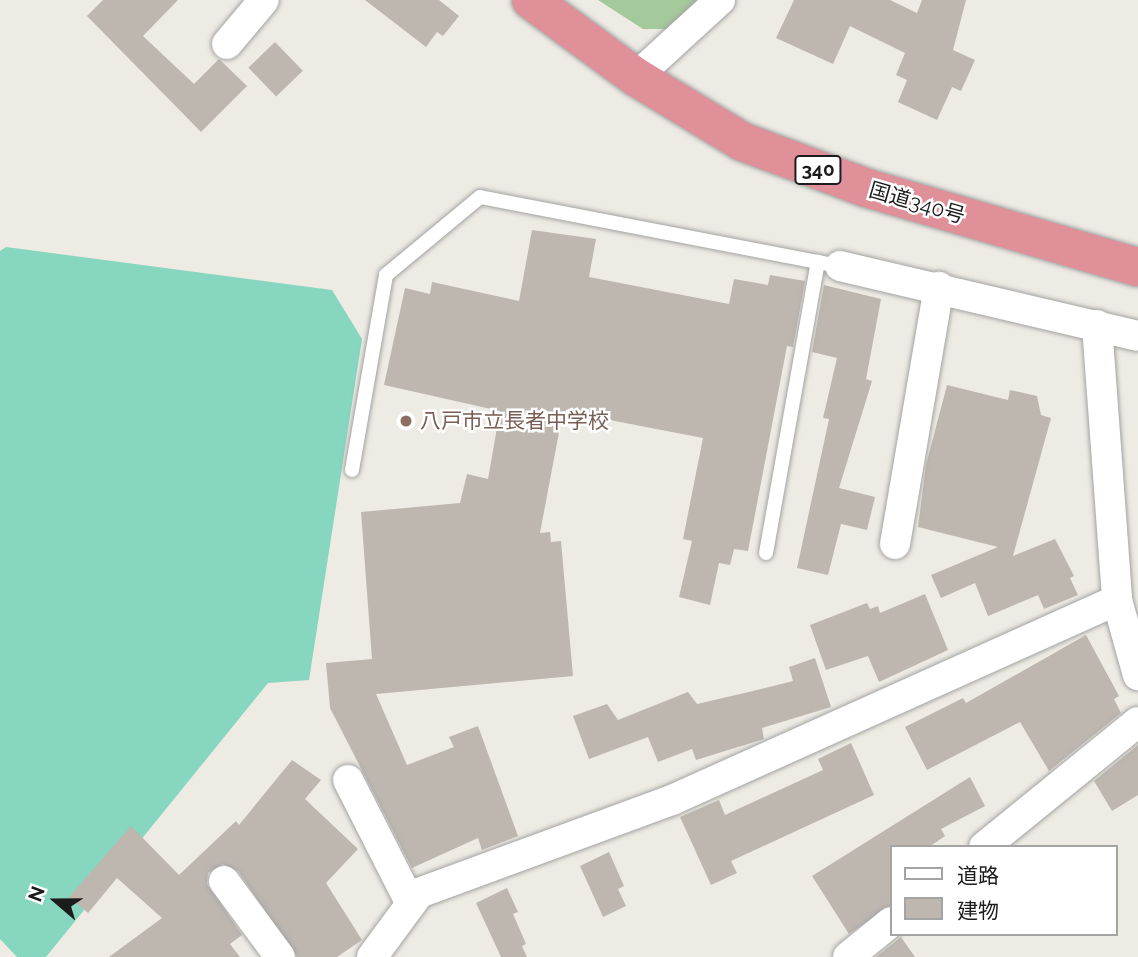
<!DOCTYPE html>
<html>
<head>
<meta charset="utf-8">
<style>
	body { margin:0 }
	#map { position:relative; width:1138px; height:957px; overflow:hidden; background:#edebe3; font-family:Raleway,"Noto Sans JP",sans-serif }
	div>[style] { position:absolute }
	.forest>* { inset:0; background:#a4c99b }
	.pitch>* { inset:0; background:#87d6bf }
	.building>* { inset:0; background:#bdb7b0; transform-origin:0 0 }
	.roads { filter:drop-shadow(0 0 2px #a3a3a3) drop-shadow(0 0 2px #a3a3a3) }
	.lane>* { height:14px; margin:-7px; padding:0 7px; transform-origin:7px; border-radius:7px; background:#fff }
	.street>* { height:30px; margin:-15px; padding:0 15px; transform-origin:15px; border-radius:15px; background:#fff }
	.highway>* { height:38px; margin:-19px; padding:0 19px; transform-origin:19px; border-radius:19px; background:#df9098 }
	.dots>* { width:19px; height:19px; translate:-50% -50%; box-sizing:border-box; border:4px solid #fff; border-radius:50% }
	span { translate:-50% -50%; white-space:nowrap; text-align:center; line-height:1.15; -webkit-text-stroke:5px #fff; paint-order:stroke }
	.shield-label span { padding:2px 5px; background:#fff; border:2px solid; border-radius:5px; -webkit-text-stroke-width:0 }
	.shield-label { font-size:19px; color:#1c1c1c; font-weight:700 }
	.street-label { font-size:21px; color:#1c1c1c }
	.education-label { font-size:21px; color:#785e54 }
	.left { translate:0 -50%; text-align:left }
	.legend { position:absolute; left:890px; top:845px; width:228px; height:91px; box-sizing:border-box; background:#fff; border:2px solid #a4a4a4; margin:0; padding:9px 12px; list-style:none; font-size:21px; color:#1c1c1c }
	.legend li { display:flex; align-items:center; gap:14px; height:35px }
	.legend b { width:35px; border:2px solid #a4a4a4 }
	.north { position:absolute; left:21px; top:866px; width:70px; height:70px; -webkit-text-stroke:5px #fff; paint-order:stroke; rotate:290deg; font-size:19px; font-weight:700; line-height:28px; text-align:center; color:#1c1c1c }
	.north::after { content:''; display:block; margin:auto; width:24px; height:32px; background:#1c1c1c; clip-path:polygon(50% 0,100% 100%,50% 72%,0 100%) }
</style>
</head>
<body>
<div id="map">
	<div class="forest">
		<i style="clip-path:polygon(598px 0,700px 0,669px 29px,643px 29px)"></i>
	</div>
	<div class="pitch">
		<i style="clip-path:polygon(6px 247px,332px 290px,362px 339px,309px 680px,268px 683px,46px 957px,17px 957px,0 939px,0 251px)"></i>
	</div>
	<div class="building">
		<i style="clip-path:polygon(103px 0,178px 0,143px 36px,194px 84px,219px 59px,247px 86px,201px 132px,87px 16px)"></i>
		<i style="clip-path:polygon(365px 0,439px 0,459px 16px,443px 36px,437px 32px,426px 47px)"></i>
		<i style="clip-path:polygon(794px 0,890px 0,917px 13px,922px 0,966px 0,953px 50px,975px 60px,961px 91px,952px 87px,937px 120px,898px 102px,907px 80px,896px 75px,905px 53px,850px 26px,833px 64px,776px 38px)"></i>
		<i style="left:275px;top:42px;width:40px;height:37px;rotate:46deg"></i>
		<i style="clip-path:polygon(532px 230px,596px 239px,589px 277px,729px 304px,734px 279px,768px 285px,770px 275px,805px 281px,793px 347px,787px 346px,748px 551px,734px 549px,730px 565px,719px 563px,710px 605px,679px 597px,692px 541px,683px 539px,703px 438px,563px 411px,540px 533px,550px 532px,551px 542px,561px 541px,573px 676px,376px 694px,407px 765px,454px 747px,449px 737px,478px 726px,518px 836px,482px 850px,478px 838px,412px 868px,330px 708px,326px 663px,372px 659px,361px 512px,460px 503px,467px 474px,488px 479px,500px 411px,384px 385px,405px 288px,430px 294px,432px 282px,519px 301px)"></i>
		<i style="clip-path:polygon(824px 285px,881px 299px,866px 379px,872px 381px,839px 488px,875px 497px,867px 530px,841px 524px,828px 575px,797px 568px,829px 419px,823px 418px,837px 358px,812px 352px)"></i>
		<i style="clip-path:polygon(947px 385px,1008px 400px,1010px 390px,1037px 396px,1041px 415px,1051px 418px,1013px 556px,1055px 539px,1074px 576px,1070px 578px,1078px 595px,1044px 609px,1038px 595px,988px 616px,975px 583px,941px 598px,931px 575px,998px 547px,918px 527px,926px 465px)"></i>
		<i style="clip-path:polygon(925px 594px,948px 650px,879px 682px,868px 656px,826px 670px,810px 625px,867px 603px,870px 609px,878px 606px,880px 613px)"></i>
		<i style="clip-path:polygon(1086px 635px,1119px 696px,1114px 699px,1121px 713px,1049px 771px,1020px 722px,927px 770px,905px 727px,963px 698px,966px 703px)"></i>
		<i style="clip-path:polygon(815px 658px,831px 707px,762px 728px,764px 739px,696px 760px,692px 749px,658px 762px,648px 737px,589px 759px,573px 716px,607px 704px,618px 720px,688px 692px,697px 704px,753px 691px,793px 681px,789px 667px)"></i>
		<i style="clip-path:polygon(851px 743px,874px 795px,731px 861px,737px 873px,711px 885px,680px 817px,719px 800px,725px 815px,823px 770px,818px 759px)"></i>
		<i style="clip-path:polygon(1138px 745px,1138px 795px,1112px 811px,1094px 781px)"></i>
		<i style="clip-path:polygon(292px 760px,321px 780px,305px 799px,358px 849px,326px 883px,362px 940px,337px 957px,297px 957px,238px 871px,223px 864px,208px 873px,207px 884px,242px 935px,230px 944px,240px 957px,109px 957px,162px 918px,117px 878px,88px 913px,69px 897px,131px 826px,179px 875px,236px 821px,239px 825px)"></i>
		<i style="clip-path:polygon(970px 777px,985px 806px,941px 829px,945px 836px,929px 847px,891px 847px,891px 905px,849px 934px,812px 876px)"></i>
		<i style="clip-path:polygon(609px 852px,624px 886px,618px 889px,626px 906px,603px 917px,580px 866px)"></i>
		<i style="clip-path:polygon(507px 888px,518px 912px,513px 914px,526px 944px,522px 946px,527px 957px,501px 957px,476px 903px)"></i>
		<i style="clip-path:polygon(901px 937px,915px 957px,876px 957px)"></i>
	</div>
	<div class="roads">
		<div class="lane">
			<i style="left:352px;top:470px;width:198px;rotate:-80.1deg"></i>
			<i style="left:386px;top:275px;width:122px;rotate:-39.7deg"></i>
			<i style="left:480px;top:197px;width:367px;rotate:10.9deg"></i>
			<i style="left:766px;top:553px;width:296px;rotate:-79.9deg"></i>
		</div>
		<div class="street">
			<i style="left:227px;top:44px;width:57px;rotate:-49.9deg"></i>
			<i style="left:636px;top:77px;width:114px;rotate:-42.5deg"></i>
			<i style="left:840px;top:266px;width:306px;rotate:13.2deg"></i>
			<i style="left:1097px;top:325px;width:276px;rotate:85.8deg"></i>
			<i style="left:895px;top:544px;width:261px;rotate:-80.3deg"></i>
			<i style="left:348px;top:780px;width:139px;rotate:63.1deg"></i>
			<i style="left:984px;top:847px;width:198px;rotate:-39.1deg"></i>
			<i style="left:224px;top:881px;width:94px;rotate:53.6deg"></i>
			<i style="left:372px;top:957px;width:79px;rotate:-53.7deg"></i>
			<i style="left:419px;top:893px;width:270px;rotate:-20.2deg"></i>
			<i style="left:672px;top:800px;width:488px;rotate:-24.2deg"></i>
			<i style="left:1117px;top:600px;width:78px;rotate:74.4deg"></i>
			<i style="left:848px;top:957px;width:55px;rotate:-39.1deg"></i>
		</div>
		<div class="highway">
			<i style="left:531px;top:0;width:130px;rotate:36.3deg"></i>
			<i style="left:636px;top:77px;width:125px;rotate:31.3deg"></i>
			<i style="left:743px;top:142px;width:132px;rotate:20.4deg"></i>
			<i style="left:867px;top:188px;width:282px;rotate:16.3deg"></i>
		</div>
	</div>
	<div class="dots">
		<i style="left:406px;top:421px;background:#8d6e63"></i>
	</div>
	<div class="shield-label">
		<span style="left:818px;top:170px">340</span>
	</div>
	<div class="street-label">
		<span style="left:917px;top:203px;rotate:16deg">国道340号</span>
	</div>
	<div class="education-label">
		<span class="left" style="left:420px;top:421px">八戸市立長者中学校</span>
	</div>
	<ul class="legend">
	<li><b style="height:9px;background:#fff"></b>道路</li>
	<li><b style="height:19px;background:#bdb7b0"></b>建物</li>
	</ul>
	<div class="north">N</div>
</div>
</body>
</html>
